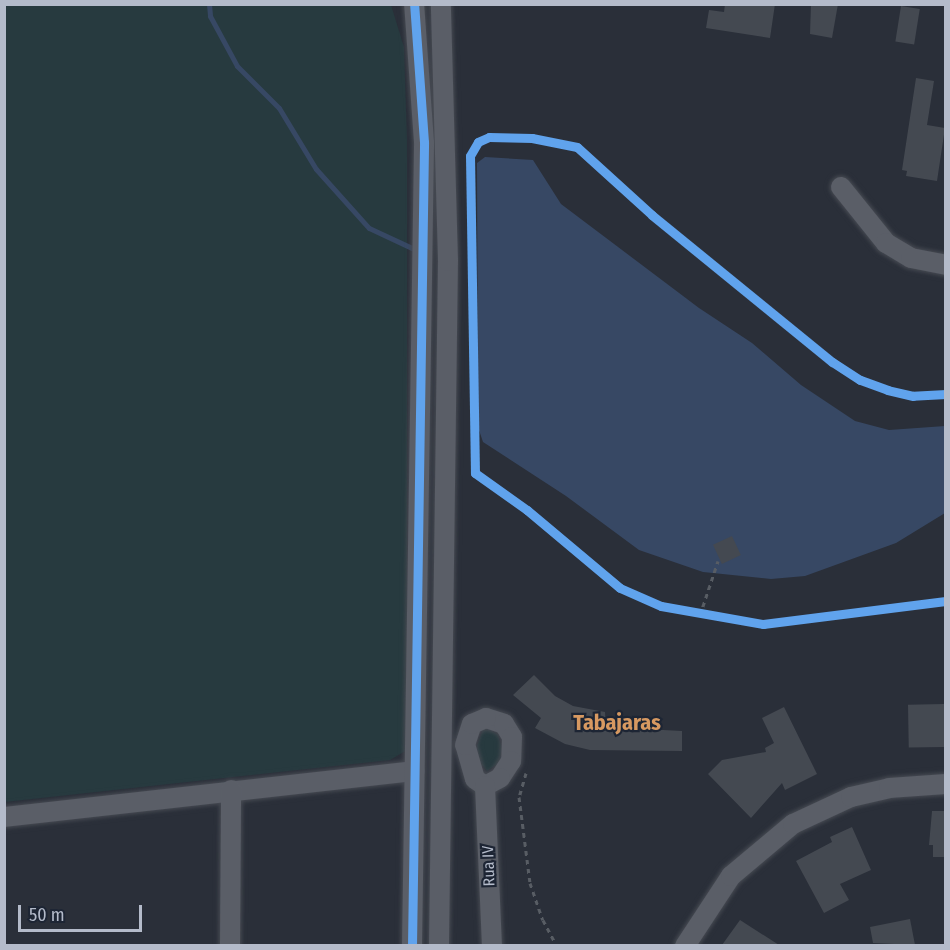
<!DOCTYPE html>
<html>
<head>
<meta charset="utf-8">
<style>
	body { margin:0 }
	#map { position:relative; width:950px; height:950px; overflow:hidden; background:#2a2f39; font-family:"Fira Sans Condensed",sans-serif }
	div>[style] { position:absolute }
	.green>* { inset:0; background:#273a3f }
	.water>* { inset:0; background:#374864 }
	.stream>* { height:5px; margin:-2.5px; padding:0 2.5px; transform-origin:2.5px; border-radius:2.5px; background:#374864 }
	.building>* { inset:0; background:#444951; transform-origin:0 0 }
	.path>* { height:3px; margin-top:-1.5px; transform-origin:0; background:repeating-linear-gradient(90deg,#585d64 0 4.5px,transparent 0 9px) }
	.roads { filter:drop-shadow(0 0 2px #464a52) drop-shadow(0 0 2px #464a52) }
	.minor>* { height:20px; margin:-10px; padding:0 10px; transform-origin:10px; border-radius:10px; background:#5a5e67 }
	.cycleway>* { height:9px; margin:-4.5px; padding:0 4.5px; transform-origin:4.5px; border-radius:4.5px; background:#60a3ed }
	span { translate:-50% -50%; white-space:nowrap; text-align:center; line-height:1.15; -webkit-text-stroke:4.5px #1d2534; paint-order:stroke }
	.street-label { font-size:16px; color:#b4bbca }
	.district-label { font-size:22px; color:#d79961; font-weight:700 }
	.frame { position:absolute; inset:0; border:6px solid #b4bbca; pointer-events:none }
	.scale { position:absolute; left:18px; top:905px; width:124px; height:27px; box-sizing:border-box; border:3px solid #b4bbca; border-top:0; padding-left:8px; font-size:18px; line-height:21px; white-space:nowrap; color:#b4bbca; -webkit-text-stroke:4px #1d2534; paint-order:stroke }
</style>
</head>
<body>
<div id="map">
	<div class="green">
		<i style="clip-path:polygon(4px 5px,391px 5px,404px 47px,407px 140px,407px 750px,390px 760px,5px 802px)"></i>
		<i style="clip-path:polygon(488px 728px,498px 735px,502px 749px,499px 763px,487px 771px,478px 760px,477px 746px,483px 729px)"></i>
	</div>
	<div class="water">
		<i style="clip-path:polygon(485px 157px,533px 160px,561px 204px,699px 308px,752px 343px,801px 385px,855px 421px,889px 430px,945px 426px,945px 513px,896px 543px,805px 576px,771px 579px,703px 572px,639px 550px,566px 496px,483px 442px,478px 427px,477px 163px)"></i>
	</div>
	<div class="stream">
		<i style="left:209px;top:4px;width:12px;rotate:85deg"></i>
		<i style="left:210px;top:16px;width:57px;rotate:61.6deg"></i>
		<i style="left:237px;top:66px;width:59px;rotate:45deg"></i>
		<i style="left:279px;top:108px;width:71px;rotate:58.8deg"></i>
		<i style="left:316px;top:169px;width:79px;rotate:48.1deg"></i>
		<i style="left:369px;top:228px;width:50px;rotate:25deg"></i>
	</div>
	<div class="building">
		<i style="clip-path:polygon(725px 4px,775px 4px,770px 38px,706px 28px,709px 10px,724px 12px)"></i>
		<i style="clip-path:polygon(811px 4px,838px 4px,832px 38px,810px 34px)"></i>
		<i style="left:901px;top:6px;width:19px;height:36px;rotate:9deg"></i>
		<i style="clip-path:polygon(916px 78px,934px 81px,927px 125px,945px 128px,937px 181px,906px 176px,907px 171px,902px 170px)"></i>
		<i style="left:732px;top:536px;width:21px;height:21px;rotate:65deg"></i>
		<i style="clip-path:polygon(534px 675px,555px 696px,573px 706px,605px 712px,606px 727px,682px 731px,682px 751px,590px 750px,565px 744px,535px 728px,541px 718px,513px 695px)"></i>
		<i style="left:944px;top:704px;width:43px;height:36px;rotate:89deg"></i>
		<i style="clip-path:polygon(784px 707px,817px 774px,785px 790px,782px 783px,751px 818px,708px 774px,722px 760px,766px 752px,765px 748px,774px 743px,762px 718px)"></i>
		<i style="clip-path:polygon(932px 811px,945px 811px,945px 857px,933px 857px,933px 845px,929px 845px)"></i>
		<i style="clip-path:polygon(852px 827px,871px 870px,840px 884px,849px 900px,824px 913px,796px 861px,832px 842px,830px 837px)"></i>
		<i style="clip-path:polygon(910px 919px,915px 945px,873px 943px,870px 927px)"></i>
		<i style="clip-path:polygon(740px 920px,779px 945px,722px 945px)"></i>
	</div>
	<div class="path">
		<i style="left:700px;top:615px;width:57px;rotate:-71.6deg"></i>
		<i style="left:526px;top:773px;width:25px;rotate:106deg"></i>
		<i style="left:519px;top:797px;width:87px;rotate:82.7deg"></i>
		<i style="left:530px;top:883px;width:39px;rotate:71deg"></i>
		<i style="left:543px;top:920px;width:30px;rotate:62deg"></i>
	</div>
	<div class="roads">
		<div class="minor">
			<i style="left:841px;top:187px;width:72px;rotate:51.2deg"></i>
			<i style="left:886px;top:243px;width:29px;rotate:31deg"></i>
			<i style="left:911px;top:258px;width:36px;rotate:11deg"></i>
			<i style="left:486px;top:718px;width:19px;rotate:18deg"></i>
			<i style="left:504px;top:724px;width:15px;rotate:58deg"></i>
			<i style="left:512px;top:737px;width:24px;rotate:92deg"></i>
			<i style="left:511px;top:761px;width:20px;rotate:123deg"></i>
			<i style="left:500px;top:778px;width:17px;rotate:152deg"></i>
			<i style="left:485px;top:786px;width:12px;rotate:-145deg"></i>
			<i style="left:475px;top:779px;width:35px;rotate:-106deg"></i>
			<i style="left:465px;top:745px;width:22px;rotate:-72deg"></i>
			<i style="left:472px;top:724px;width:15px;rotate:-23deg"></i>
			<i style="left:485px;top:786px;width:160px;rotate:87.5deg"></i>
			<i style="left:4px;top:817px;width:413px;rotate:-6.4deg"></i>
			<i style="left:230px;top:946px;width:156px;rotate:-89.6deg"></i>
			<i style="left:412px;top:946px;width:804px;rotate:-89.14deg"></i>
			<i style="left:424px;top:142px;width:138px;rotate:-94.1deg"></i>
			<i style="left:439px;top:946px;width:685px;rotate:-89.25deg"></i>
			<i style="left:448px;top:261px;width:257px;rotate:-91.6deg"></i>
			<i style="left:685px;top:946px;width:84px;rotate:-56.7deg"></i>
			<i style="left:731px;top:876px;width:81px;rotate:-40deg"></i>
			<i style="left:793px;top:824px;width:64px;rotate:-25deg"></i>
			<i style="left:851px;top:797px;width:39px;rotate:-13deg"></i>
			<i style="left:889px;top:788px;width:57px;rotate:-4deg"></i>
		</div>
	</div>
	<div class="cycleway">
		<i style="left:946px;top:394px;width:33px;rotate:177deg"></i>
		<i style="left:913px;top:396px;width:26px;rotate:-167deg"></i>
		<i style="left:888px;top:390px;width:30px;rotate:-160deg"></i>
		<i style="left:860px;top:380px;width:33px;rotate:-147deg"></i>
		<i style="left:832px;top:362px;width:232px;rotate:-140.8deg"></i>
		<i style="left:652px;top:215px;width:101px;rotate:-137.8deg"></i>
		<i style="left:577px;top:147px;width:46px;rotate:-168.7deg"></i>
		<i style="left:532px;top:138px;width:43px;rotate:-178.7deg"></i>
		<i style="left:489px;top:137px;width:12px;rotate:156deg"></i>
		<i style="left:478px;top:142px;width:16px;rotate:120deg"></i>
		<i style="left:470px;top:156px;width:317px;rotate:89.1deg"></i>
		<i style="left:475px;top:473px;width:64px;rotate:35.4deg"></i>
		<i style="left:527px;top:510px;width:121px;rotate:40deg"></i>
		<i style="left:620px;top:588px;width:45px;rotate:23.7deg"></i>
		<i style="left:661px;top:606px;width:104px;rotate:10deg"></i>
		<i style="left:763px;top:624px;width:184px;rotate:-7.2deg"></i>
		<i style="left:412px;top:946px;width:804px;rotate:-89.14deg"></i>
		<i style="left:424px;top:142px;width:138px;rotate:-94.1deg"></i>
	</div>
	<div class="street-label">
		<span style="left:489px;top:866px;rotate:-92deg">Rua IV</span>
	</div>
	<div class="district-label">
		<span style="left:617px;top:723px">Tabajaras</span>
	</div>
	<div class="frame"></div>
	<div class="scale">50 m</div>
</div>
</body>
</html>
